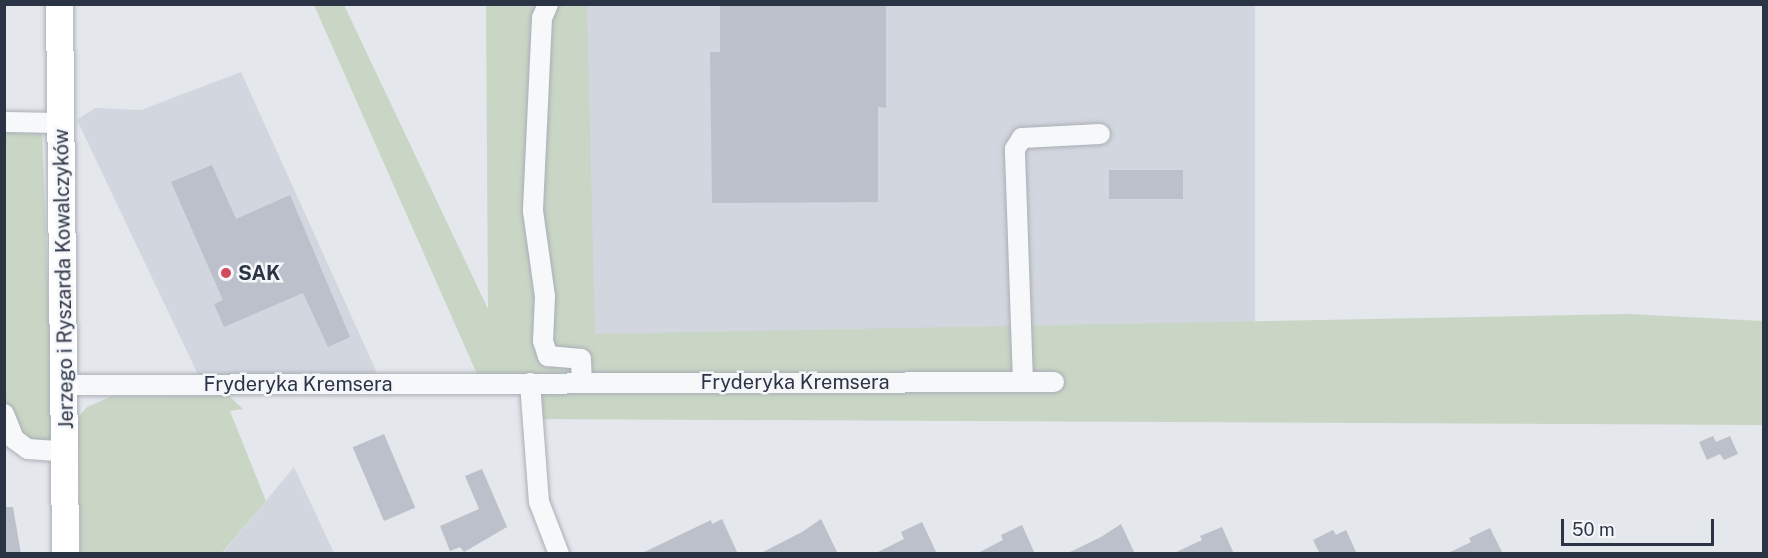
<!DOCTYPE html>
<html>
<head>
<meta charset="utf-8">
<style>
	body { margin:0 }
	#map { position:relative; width:1768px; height:558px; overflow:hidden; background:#e4e7ec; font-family:"Public Sans",sans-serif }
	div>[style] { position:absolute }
	.built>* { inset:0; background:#d2d6de; transform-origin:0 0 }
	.green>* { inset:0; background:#c9d6c5 }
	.building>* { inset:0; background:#bbc0ca; transform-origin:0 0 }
	.roads { filter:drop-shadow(0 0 2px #a9aeb7) drop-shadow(0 0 2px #a9aeb7) }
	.minor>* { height:20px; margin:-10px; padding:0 10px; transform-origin:10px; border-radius:10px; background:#f7f8fa }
	.secondary>* { height:27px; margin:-13.5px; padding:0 13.5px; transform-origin:13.5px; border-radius:13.5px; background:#fff }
	.dots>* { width:16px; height:16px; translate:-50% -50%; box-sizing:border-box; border:3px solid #f4f6f9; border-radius:50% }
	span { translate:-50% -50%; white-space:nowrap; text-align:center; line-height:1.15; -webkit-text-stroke:5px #f4f6f9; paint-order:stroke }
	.poi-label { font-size:20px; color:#2b3445; font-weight:700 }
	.left { translate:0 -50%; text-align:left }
	.street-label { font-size:20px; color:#2b3445 }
	.frame { position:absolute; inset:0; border:6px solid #2b3445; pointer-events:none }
	.scale { position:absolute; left:1561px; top:519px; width:153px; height:27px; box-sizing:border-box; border:3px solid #2b3445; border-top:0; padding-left:8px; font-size:18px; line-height:21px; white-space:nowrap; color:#2b3445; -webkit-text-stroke:4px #f4f6f9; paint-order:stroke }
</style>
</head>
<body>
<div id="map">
	<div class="built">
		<i style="left:587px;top:5px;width:668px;height:329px"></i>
		<i style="clip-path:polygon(241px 72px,382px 384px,203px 385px,77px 120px,95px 108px,141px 110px)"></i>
		<i style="clip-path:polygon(294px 467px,334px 553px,222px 554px)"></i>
	</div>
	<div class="green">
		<i style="clip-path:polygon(314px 5px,344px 5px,488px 309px,486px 5px,587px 5px,595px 334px,1629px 314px,1763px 321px,1763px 425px,533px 419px,530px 383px,481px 383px)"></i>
		<i style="clip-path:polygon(5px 130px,42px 133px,54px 440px,28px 449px,5px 414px)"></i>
		<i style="clip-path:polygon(228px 395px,243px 409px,230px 411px,266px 501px,222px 553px,80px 553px,78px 425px,79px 416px,87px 407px,112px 396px)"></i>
	</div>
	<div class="building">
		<i style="clip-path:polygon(720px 4px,886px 4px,886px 108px,878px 107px,878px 202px,712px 203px,710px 52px,720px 52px)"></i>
		<i style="clip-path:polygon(212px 165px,236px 219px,290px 195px,350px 337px,328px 347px,303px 293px,224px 327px,214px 304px,223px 300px,171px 182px)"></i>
		<i style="left:1109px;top:170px;width:74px;height:29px"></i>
		<i style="left:384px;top:434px;width:80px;height:34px;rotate:67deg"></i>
		<i style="clip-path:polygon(1713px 436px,1716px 442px,1730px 436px,1738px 454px,1724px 460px,1720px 454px,1707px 460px,1699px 442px)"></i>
		<i style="clip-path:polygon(482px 469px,507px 527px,464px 552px,460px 547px,450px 551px,440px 526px,479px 509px,465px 476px)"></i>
		<i style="clip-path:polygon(4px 507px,13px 507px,21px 554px,4px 554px)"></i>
		<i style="clip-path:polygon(722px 519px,738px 554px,640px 554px,711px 520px,712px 524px)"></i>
		<i style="clip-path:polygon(821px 519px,838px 554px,759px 554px,802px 532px)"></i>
		<i style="clip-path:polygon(922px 522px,937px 554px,874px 554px,904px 539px,901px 532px)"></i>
		<i style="clip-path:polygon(1121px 524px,1135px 554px,1066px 554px,1101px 537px)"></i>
		<i style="clip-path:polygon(1022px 525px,1035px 554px,976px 554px,1003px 540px,1001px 535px)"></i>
		<i style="clip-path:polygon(1222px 527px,1234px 554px,1172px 554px,1202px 540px,1200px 536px)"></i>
		<i style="clip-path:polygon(1490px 528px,1503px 554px,1446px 554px,1471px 542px,1469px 538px)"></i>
		<i style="clip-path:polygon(1333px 530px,1336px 535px,1346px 530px,1357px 554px,1320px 554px,1313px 540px)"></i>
	</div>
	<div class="roads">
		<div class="minor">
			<i style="left:548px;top:4px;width:15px;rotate:113deg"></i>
			<i style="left:542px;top:18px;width:193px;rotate:92.7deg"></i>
			<i style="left:533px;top:211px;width:86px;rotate:82deg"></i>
			<i style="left:545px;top:296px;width:45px;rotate:92.5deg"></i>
			<i style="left:543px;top:341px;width:16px;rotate:72deg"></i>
			<i style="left:548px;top:356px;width:33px;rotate:5deg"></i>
			<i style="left:581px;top:359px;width:23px;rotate:88deg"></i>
			<i style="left:4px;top:122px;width:57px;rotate:1deg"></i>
			<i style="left:1023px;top:382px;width:233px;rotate:-92deg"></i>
			<i style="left:1015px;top:149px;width:13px;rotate:-58deg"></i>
			<i style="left:1022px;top:138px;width:78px;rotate:-2.9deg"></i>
			<i style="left:530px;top:383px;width:119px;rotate:85.7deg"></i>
			<i style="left:539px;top:502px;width:56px;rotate:69deg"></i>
			<i style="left:66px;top:385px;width:988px;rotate:-0.17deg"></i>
			<i style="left:4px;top:414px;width:27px;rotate:68deg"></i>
			<i style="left:14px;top:439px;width:17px;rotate:36deg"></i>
			<i style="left:28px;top:449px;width:39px;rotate:4deg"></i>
		</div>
		<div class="secondary">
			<i style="left:59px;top:4px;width:550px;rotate:89.37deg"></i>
		</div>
	</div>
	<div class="dots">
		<i style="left:226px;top:273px;background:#d1495b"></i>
	</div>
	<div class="poi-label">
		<span class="left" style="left:238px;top:273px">SAK</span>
	</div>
	<div class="street-label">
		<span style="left:64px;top:279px;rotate:-91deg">Jerzego i Ryszarda Kowalczyków</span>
		<span style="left:795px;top:382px">Fryderyka Kremsera</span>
		<span style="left:298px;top:384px">Fryderyka Kremsera</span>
	</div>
	<div class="frame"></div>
	<div class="scale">50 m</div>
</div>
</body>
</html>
